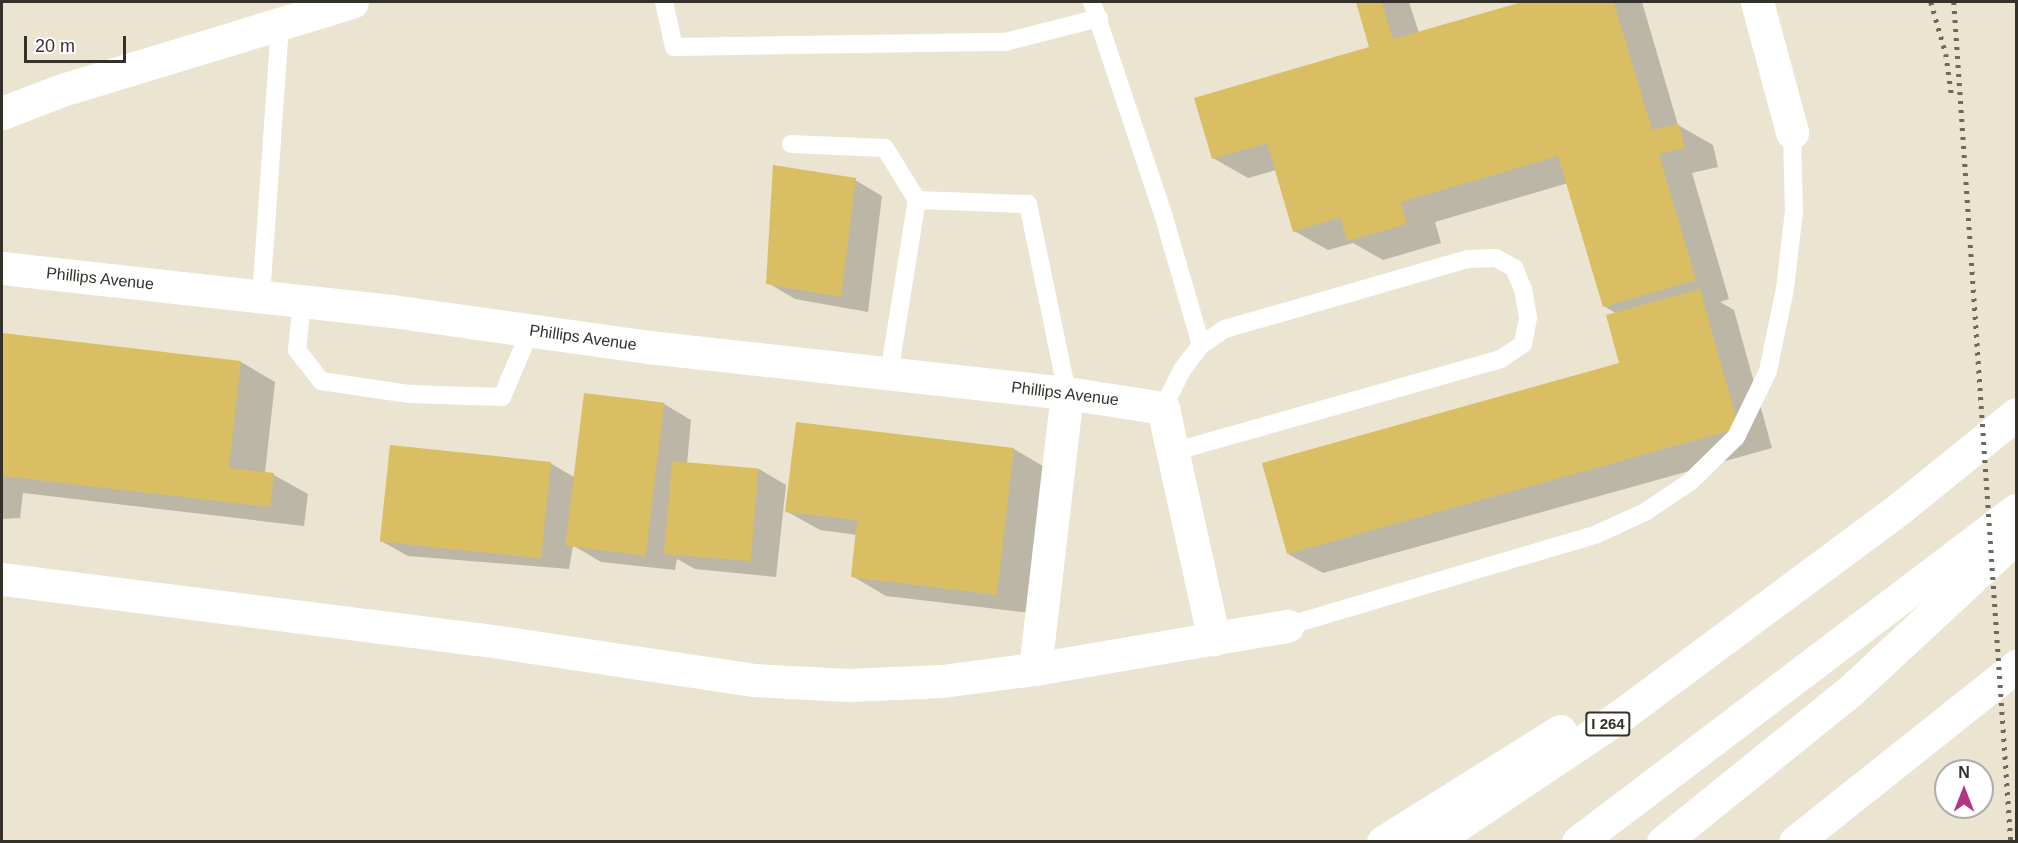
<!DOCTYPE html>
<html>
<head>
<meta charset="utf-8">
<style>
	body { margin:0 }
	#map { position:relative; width:2018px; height:843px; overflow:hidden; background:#ebe4d0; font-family:Helvetica,sans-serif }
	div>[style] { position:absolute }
	.shadow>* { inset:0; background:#0003 }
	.building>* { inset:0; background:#dabe63; transform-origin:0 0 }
	.service>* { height:18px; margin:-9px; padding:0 9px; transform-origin:9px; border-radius:9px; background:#fff }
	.minor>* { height:33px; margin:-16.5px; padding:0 16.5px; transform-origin:16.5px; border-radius:16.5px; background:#fff }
	.motorway>* { height:33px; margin:-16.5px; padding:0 16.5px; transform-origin:16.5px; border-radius:16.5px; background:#fff }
	.rail>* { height:4.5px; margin-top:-2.25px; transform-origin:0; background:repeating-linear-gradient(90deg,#6e695e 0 3px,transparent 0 9px) }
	span { translate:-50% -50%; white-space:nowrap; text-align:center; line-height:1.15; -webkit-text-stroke:5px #fff; paint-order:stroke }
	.shield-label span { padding:2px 4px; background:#fff; border:2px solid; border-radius:4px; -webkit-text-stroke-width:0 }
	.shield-label { font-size:15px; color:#34312a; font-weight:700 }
	.street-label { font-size:16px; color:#34312a }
	.frame { position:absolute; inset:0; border:3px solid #34312a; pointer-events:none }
	.north { position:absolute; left:1934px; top:759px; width:60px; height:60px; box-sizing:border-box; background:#fff; border:2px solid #aeadaa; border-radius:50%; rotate:0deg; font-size:16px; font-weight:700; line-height:24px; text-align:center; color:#34312a }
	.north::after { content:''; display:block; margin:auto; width:21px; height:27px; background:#b43583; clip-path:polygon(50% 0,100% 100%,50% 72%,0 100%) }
	.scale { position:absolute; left:24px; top:36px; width:102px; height:27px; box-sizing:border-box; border:3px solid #34312a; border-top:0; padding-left:8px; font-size:18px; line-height:21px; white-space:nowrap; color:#34312a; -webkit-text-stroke:4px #fff; paint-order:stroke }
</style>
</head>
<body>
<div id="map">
	<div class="shadow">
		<i style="clip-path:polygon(1358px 2px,1409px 2px,1419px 33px,1527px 2px,1642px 2px,1678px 125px,1713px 145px,1718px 167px,1692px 173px,1729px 299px,1720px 302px,1734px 310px,1772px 448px,1323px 573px,1288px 554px,1621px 364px,1617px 314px,1604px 306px,1568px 183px,1435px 222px,1441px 243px,1383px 260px,1353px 243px,1328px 250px,1294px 231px,1276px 170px,1248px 178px,1213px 158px,1371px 48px)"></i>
		<i style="clip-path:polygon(855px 180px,882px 196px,868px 312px,795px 299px,768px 283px)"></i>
		<i style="clip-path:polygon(2px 335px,241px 362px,275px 382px,265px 473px,274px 475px,308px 494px,304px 526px,23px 493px,20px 518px,2px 519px)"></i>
		<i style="clip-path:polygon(664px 404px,691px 420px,687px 464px,759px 469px,786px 485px,776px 577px,695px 569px,677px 559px,675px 570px,601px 562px,574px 546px,575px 534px,569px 569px,408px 556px,381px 541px,550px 463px,579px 480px)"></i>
		<i style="clip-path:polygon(1014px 449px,1048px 469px,1031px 613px,886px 596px,852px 576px,857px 535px,820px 530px,786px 511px)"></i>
	</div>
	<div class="building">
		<i style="clip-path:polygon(1356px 2px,1382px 2px,1393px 39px,1522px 2px,1614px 2px,1652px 130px,1679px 124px,1685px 148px,1659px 154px,1696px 280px,1603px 307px,1558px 156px,1401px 202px,1407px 224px,1347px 241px,1340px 217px,1293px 232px,1267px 143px,1212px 159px,1194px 98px,1369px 47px)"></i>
		<i style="clip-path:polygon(773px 165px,856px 178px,841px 297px,766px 284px)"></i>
		<i style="clip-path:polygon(1700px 289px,1739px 428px,1287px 554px,1262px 463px,1619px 363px,1606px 315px)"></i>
		<i style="clip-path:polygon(2px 333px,241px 361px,229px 468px,274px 473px,270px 507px,2px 476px)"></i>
		<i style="left:584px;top:393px;width:81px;height:154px;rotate:7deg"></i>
		<i style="clip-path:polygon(796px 422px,1014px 448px,997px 595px,851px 577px,857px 520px,785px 512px)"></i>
		<i style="left:390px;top:445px;width:162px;height:97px;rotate:6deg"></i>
		<i style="left:672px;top:461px;width:87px;height:93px;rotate:5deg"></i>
	</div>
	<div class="service">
		<i style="left:664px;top:2px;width:46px;rotate:77.5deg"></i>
		<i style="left:674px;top:47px;width:331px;rotate:-0.9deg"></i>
		<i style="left:1005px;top:42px;width:97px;rotate:-14.3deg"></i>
		<i style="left:1092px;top:2px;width:224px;rotate:71.5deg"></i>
		<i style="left:1163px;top:214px;width:136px;rotate:73.8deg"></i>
		<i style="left:791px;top:144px;width:94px;rotate:2.4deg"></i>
		<i style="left:885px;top:148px;width:61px;rotate:58.4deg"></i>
		<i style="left:261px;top:297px;width:274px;rotate:-86deg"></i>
		<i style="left:302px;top:301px;width:49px;rotate:95.8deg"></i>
		<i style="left:297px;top:350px;width:39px;rotate:52deg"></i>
		<i style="left:321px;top:381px;width:89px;rotate:8.4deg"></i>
		<i style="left:409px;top:394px;width:93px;rotate:1.8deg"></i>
		<i style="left:502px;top:397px;width:72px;rotate:-67deg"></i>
		<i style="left:889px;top:374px;width:176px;rotate:-80.9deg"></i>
		<i style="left:917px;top:200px;width:111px;rotate:2.1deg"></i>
		<i style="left:1028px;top:204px;width:193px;rotate:78.3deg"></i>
		<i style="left:1163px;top:408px;width:42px;rotate:-63.4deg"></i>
		<i style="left:1182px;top:370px;width:31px;rotate:-53deg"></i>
		<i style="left:1201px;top:345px;width:29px;rotate:-34deg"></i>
		<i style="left:1225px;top:329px;width:253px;rotate:-16.1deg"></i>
		<i style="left:1468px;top:259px;width:28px;rotate:-2deg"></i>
		<i style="left:1496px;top:258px;width:21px;rotate:29deg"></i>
		<i style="left:1514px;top:268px;width:23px;rotate:67deg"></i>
		<i style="left:1523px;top:289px;width:29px;rotate:80deg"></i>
		<i style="left:1528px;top:318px;width:26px;rotate:101deg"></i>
		<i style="left:1523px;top:344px;width:27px;rotate:146deg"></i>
		<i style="left:1501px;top:359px;width:341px;rotate:164.2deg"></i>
		<i style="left:1287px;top:626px;width:323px;rotate:-16.5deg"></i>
		<i style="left:1597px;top:534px;width:53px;rotate:-24.6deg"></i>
		<i style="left:1645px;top:512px;width:54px;rotate:-33.7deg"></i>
		<i style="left:1690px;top:482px;width:64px;rotate:-44.4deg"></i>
		<i style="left:1736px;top:437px;width:73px;rotate:-64.1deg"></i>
		<i style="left:1768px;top:371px;width:84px;rotate:-78.3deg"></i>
		<i style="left:1785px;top:289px;width:79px;rotate:-83.4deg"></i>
		<i style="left:1794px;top:211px;width:79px;rotate:-91.5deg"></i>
	</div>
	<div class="minor">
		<i style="left:1757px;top:2px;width:135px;rotate:74.9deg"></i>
		<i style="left:2px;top:113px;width:64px;rotate:-21deg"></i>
		<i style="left:62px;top:90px;width:303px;rotate:-16.9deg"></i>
		<i style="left:2px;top:268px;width:392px;rotate:6.3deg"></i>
		<i style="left:392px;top:311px;width:260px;rotate:8deg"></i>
		<i style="left:649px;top:347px;width:421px;rotate:6.3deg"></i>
		<i style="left:1067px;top:393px;width:97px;rotate:8.9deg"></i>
		<i style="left:1163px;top:408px;width:237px;rotate:77.6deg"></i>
		<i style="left:2px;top:579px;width:481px;rotate:7.2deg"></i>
		<i style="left:479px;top:639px;width:277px;rotate:8.5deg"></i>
		<i style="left:753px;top:680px;width:95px;rotate:3deg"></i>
		<i style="left:848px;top:685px;width:94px;rotate:-2.4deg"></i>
		<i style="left:942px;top:681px;width:94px;rotate:-7.4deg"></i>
		<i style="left:1035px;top:669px;width:256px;rotate:-9.7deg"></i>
		<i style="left:1035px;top:669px;width:278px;rotate:-83.4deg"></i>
	</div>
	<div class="motorway">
		<i style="left:1383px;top:842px;width:209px;rotate:-32.1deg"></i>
		<i style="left:1432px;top:842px;width:226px;rotate:-33.8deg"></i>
		<i style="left:1620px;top:716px;width:349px;rotate:-36.6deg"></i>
		<i style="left:1900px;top:508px;width:149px;rotate:-39deg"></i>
		<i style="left:1578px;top:842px;width:550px;rotate:-37.16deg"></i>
		<i style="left:1663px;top:842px;width:239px;rotate:-38.9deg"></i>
		<i style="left:1849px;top:692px;width:228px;rotate:-42.9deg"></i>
		<i style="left:1795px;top:842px;width:283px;rotate:-38.5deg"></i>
	</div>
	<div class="rail">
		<i style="left:1931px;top:2px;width:54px;rotate:73.9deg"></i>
		<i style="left:1946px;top:54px;width:44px;rotate:82.2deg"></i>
		<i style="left:1954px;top:2px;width:842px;rotate:86.12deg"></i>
	</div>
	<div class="shield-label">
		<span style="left:1608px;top:724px">I 264</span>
	</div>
	<div class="street-label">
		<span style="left:100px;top:279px;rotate:6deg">Phillips Avenue</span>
		<span style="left:583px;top:338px;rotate:8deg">Phillips Avenue</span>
		<span style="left:1065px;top:394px;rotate:7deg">Phillips Avenue</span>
	</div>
	<div class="frame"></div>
	<div class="north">N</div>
	<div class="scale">20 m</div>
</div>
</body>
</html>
